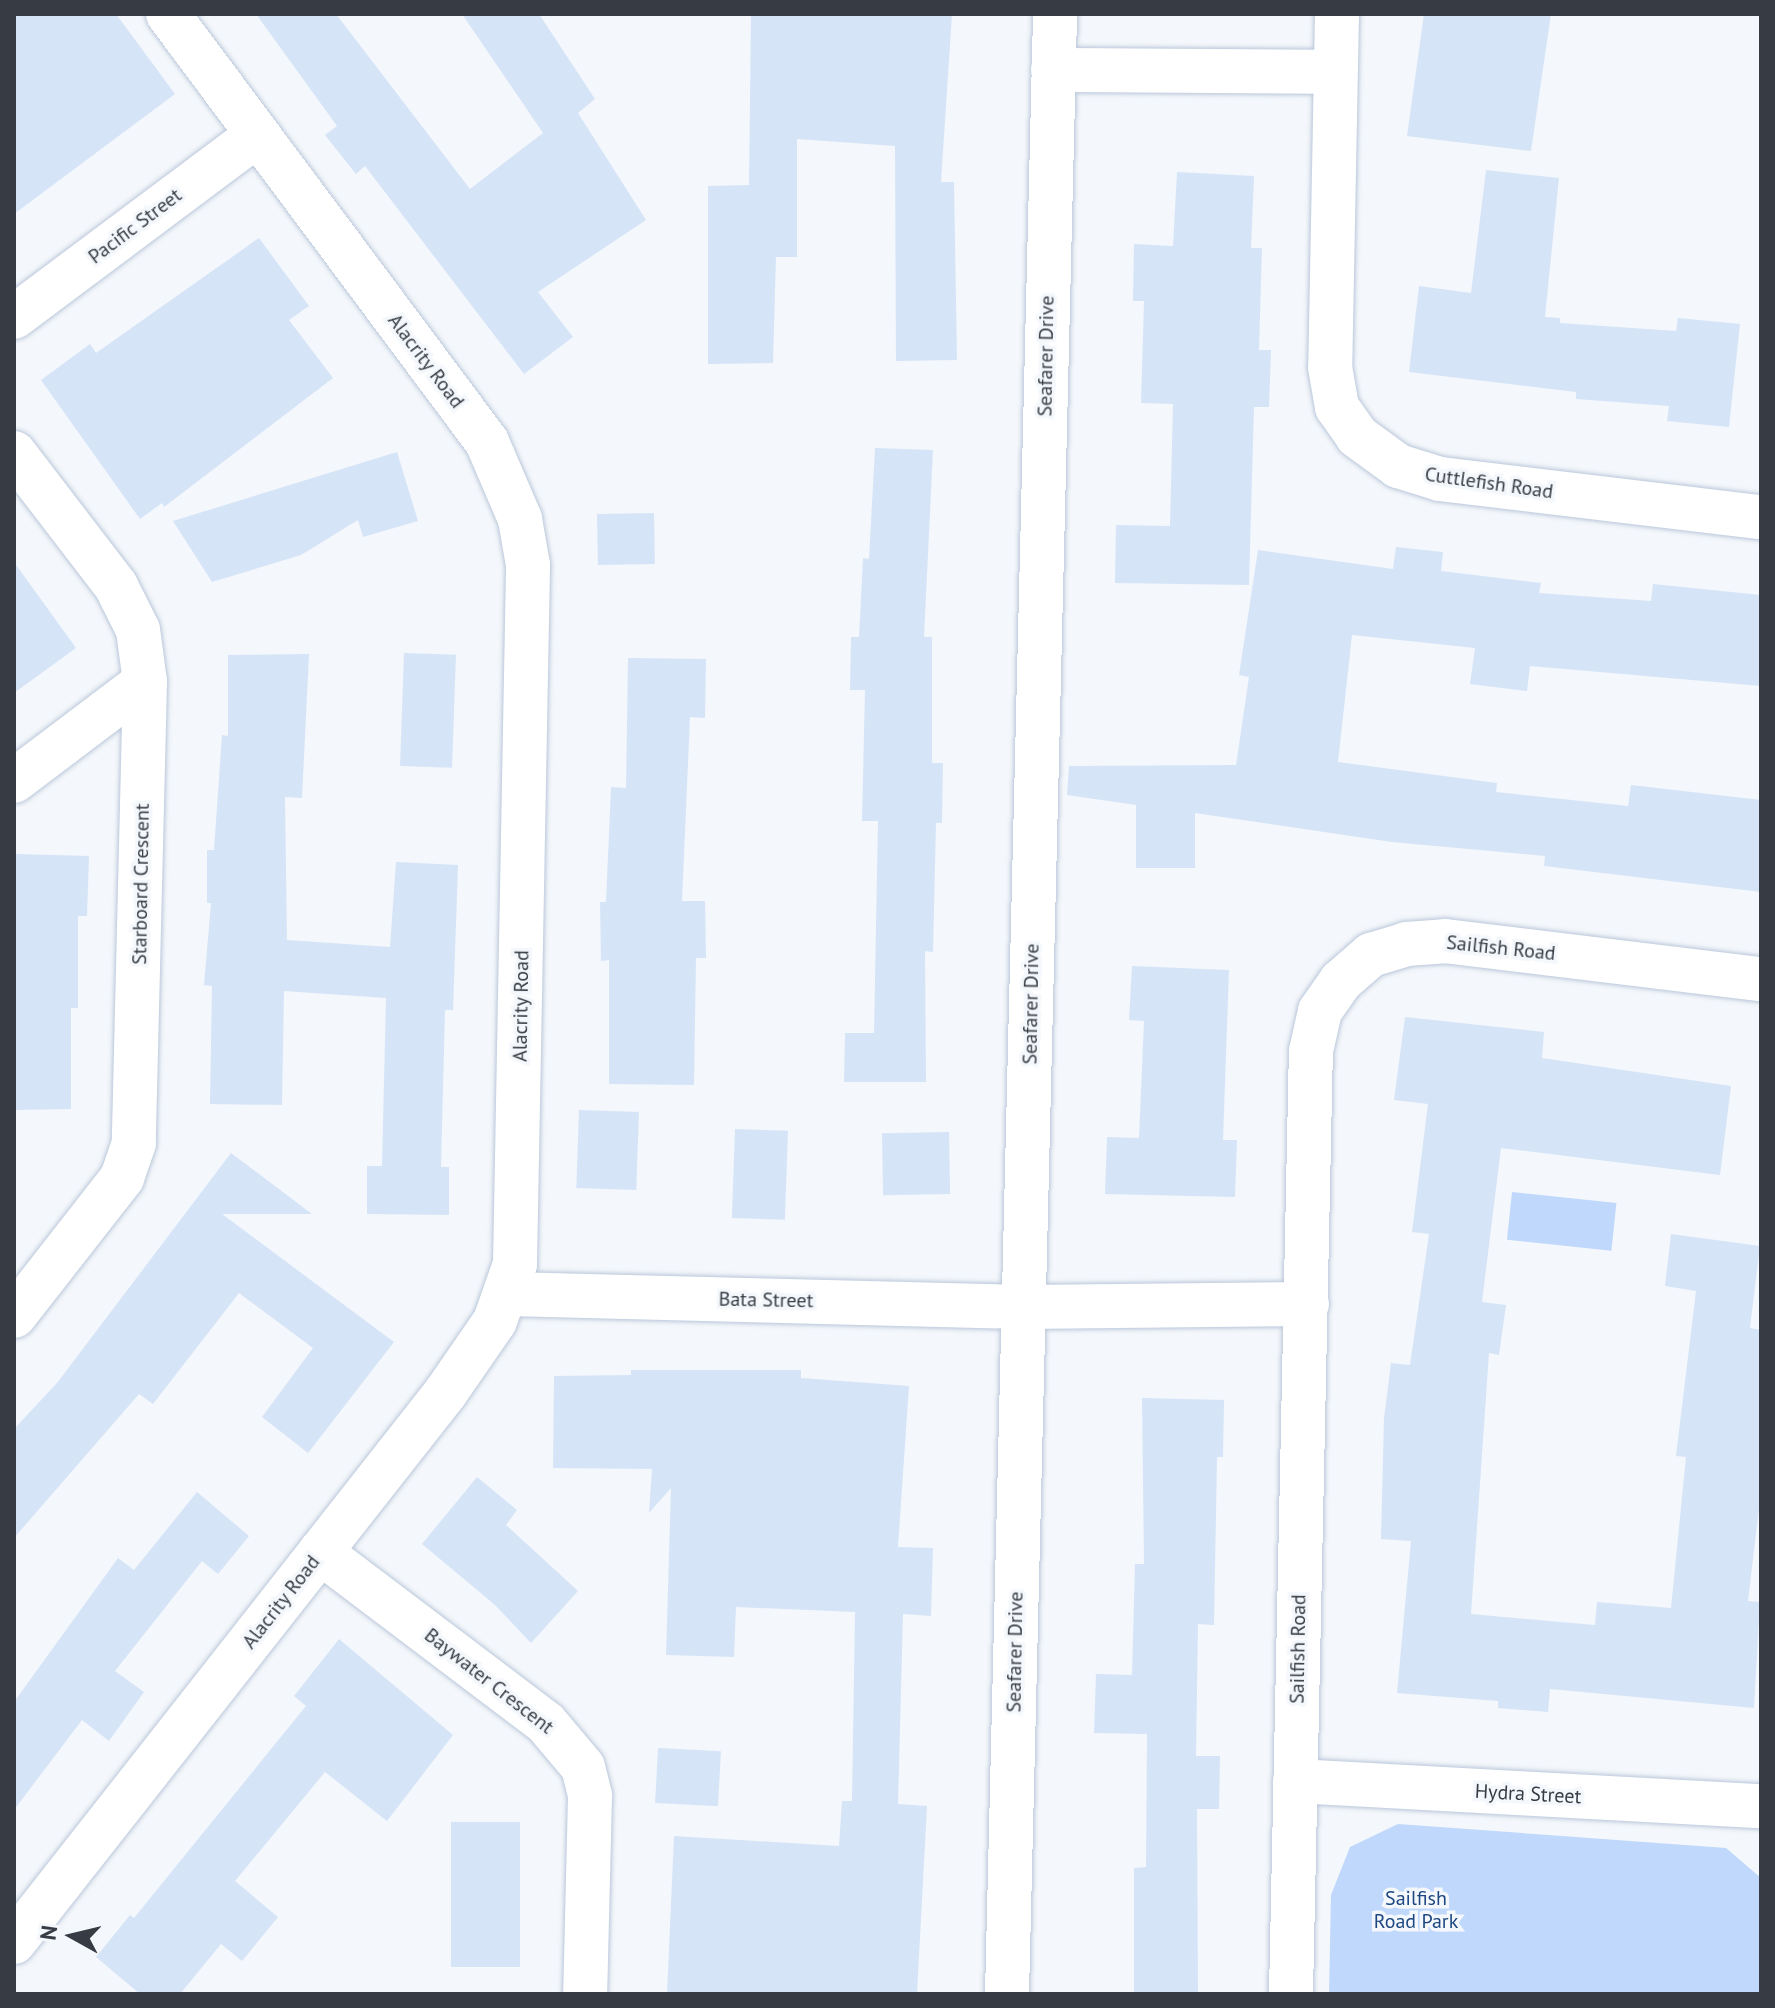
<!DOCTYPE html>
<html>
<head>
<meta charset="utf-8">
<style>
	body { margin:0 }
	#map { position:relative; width:1775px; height:2008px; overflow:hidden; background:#f4f7fb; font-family:"PT Sans",sans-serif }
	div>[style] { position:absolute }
	.green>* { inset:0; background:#c0d8fb; transform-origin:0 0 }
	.building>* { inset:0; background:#d6e4f8; transform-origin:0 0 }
	.roads { filter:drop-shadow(0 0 2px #bac7da) drop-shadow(0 0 2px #bac7da) }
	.minor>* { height:44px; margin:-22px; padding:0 22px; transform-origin:22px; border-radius:22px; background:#fff }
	span { translate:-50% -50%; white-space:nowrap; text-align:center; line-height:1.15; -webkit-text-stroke:7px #f4f7fb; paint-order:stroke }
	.street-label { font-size:20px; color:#373c44 }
	.park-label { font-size:20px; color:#1c4781 }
	.frame { position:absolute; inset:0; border:16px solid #373c44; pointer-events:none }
	.north { position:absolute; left:32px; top:1896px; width:80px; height:80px; -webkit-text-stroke:6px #f4f7fb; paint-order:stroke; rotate:278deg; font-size:22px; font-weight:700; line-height:32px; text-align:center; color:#373c44 }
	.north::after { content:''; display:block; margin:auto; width:28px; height:36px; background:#373c44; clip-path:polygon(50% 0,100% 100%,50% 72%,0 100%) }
</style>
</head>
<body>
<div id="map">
	<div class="green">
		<i style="left:1512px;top:1192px;width:105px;height:48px;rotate:6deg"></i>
		<i style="clip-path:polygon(1398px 1824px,1726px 1848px,1761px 1878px,1761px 1994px,1329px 1994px,1331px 1895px,1350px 1847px)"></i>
	</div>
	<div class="building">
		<i style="clip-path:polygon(14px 14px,116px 14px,175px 94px,14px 214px)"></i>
		<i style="clip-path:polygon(256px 14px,336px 14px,470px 189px,543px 133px,462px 14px,539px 14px,595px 99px,578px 113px,646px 220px,538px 292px,573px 337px,524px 374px,365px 166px,356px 174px,325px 135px,337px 126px)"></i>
		<i style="clip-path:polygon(751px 14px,952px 14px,941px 182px,954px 182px,957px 360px,896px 361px,895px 146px,797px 139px,797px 257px,776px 257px,773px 363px,708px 364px,708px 186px,749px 185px)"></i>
		<i style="clip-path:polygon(1424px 14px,1551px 14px,1531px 151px,1407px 136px)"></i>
		<i style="clip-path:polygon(1486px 170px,1559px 178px,1545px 317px,1560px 318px,1560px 323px,1676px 331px,1678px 318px,1740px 324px,1729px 427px,1667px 421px,1669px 406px,1576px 399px,1576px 392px,1409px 372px,1419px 286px,1471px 293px)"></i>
		<i style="clip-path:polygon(1177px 172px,1254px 176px,1251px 248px,1262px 248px,1259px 350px,1271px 350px,1269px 407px,1254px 407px,1249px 585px,1115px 583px,1116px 525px,1170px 526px,1173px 404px,1141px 403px,1144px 301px,1133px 301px,1134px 244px,1173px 246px)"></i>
		<i style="clip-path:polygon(259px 238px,309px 306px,289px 320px,333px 378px,164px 507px,162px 503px,140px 519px,41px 380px,90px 344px,96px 353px)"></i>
		<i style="clip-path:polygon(875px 448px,933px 450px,924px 637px,932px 637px,932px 763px,943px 763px,942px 823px,936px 823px,933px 952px,925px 951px,926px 1082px,844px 1082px,845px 1033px,874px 1033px,878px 821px,862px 821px,865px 690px,850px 690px,851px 637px,859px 637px,863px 558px,869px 559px)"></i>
		<i style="clip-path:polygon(397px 452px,418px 521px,363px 537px,358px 520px,301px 555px,212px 582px,173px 521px)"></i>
		<i style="left:654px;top:513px;width:51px;height:57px;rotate:89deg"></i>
		<i style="clip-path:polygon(1396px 547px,1443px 552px,1441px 571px,1541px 583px,1539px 593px,1651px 601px,1653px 584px,1761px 595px,1761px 686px,1530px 666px,1527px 691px,1470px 684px,1475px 648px,1352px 635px,1338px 762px,1497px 783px,1496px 792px,1628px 806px,1631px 785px,1761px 800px,1761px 892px,1544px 866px,1545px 856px,1392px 842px,1195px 813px,1195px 868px,1136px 868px,1136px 805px,1067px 795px,1069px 766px,1236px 765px,1249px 677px,1239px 675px,1258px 550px,1393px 569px)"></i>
		<i style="clip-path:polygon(14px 562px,76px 648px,14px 693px)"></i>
		<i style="left:404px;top:653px;width:52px;height:113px;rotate:2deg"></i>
		<i style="clip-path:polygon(309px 654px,302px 798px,285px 797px,287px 940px,390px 947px,396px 862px,458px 865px,453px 1010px,445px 1010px,441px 1167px,449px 1167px,449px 1215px,367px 1214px,367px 1166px,382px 1166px,386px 998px,284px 991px,282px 1105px,210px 1104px,212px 986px,204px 985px,211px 903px,207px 903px,207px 850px,214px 850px,222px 735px,228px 736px,228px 655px)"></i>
		<i style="clip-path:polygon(628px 658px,706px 659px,705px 718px,690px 717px,682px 901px,705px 901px,706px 958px,696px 958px,694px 1085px,609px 1084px,609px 960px,601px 961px,600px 902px,606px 902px,611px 787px,626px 788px)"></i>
		<i style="clip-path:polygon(14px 854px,89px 856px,87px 916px,78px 916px,78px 1008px,71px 1008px,71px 1109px,14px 1110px)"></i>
		<i style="clip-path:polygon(1132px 966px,1229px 970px,1223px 1140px,1237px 1140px,1235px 1197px,1105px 1194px,1107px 1137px,1139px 1138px,1144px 1021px,1129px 1020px)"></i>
		<i style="clip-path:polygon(1405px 1017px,1544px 1032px,1542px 1058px,1731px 1086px,1720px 1175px,1501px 1148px,1482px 1302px,1506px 1305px,1499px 1355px,1489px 1353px,1471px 1614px,1595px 1625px,1597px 1602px,1671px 1608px,1686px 1457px,1676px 1456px,1696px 1291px,1665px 1286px,1671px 1234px,1760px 1246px,1750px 1328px,1761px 1330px,1761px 1492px,1748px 1601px,1760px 1602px,1754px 1708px,1550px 1689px,1548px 1712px,1498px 1708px,1498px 1701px,1397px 1693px,1411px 1541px,1381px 1539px,1384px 1418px,1391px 1363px,1410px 1365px,1429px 1234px,1412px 1232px,1428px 1104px,1394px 1100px)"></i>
		<i style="left:579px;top:1110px;width:60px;height:78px;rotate:2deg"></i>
		<i style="left:735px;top:1129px;width:53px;height:89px;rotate:2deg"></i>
		<i style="left:949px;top:1132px;width:62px;height:67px;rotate:89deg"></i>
		<i style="clip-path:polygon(231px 1153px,312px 1214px,222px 1214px,394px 1342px,308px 1453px,262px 1417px,313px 1348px,239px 1293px,153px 1404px,139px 1394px,14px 1538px,14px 1429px,57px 1383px)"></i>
		<i style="clip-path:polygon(631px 1370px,801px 1370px,801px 1378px,909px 1386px,898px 1547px,933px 1548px,931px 1616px,903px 1614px,898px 1804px,927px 1806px,917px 1994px,667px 1994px,674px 1836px,839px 1846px,842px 1801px,852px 1801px,855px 1612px,736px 1607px,734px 1657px,666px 1655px,671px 1488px,649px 1513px,652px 1469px,553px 1468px,554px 1376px,631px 1375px)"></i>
		<i style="clip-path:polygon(1142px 1398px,1224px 1400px,1223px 1457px,1217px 1457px,1214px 1625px,1198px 1624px,1196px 1756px,1220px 1756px,1219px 1809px,1197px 1809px,1198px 1994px,1134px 1992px,1134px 1868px,1146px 1867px,1147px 1734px,1094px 1733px,1096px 1674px,1132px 1675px,1135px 1564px,1144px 1564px)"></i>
		<i style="clip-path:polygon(477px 1477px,517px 1510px,506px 1525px,578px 1591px,531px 1643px,495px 1605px,422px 1544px)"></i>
		<i style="clip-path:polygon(197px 1492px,249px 1536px,218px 1574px,202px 1561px,115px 1671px,144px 1692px,109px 1741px,82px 1720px,14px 1810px,14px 1702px,118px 1558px,134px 1570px)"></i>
		<i style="clip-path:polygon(339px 1639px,453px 1735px,387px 1821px,325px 1772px,235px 1881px,278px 1917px,242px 1961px,221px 1944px,180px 1994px,140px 1994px,96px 1957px,130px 1915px,134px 1918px,306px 1706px,294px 1696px)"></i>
		<i style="left:658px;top:1748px;width:63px;height:55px;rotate:3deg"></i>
		<i style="left:520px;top:1822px;width:145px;height:69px;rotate:90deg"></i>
	</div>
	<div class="roads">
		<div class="minor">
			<i style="left:1337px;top:14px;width:353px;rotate:91.1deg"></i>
			<i style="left:1330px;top:367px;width:41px;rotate:80.1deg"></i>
			<i style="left:1337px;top:407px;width:35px;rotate:55deg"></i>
			<i style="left:1357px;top:436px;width:51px;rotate:36.2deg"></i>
			<i style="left:1398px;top:466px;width:44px;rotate:17.2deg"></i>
			<i style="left:1440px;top:479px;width:323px;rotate:6.8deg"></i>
			<i style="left:1053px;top:70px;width:282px;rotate:0.4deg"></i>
			<i style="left:14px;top:317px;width:304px;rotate:-36.8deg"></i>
			<i style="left:14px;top:453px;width:168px;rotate:52.5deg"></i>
			<i style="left:116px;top:586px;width:49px;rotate:63.4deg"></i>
			<i style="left:138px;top:630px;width:52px;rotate:82.3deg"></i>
			<i style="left:145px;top:682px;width:461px;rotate:91.4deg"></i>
			<i style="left:134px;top:1143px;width:37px;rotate:109deg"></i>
			<i style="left:122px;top:1178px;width:175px;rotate:128deg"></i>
			<i style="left:14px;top:781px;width:164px;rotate:-37.1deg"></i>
			<i style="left:508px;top:1294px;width:515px;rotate:1.45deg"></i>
			<i style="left:1023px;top:1307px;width:284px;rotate:-0.6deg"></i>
			<i style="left:320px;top:1552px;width:283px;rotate:37.1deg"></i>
			<i style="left:546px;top:1723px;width:57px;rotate:49.9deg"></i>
			<i style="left:583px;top:1767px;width:30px;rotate:76deg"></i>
			<i style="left:590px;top:1796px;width:198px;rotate:91.4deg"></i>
			<i style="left:1295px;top:1781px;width:467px;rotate:3.1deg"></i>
			<i style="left:14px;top:1942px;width:699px;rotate:-51.85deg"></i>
			<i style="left:446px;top:1392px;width:86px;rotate:-55.4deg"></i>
			<i style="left:495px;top:1321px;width:60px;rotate:-70.7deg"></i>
			<i style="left:515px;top:1264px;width:699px;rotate:-88.93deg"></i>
			<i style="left:528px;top:565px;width:47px;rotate:-99.9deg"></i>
			<i style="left:520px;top:519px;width:84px;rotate:-113.2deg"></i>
			<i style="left:487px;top:442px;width:534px;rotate:-126.7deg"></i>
			<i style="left:1007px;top:1994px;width:1981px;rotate:-88.61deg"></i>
			<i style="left:1291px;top:1994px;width:943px;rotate:-88.79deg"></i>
			<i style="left:1311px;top:1051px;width:41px;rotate:-77.3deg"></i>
			<i style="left:1320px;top:1011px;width:37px;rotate:-55deg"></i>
			<i style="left:1341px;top:981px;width:40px;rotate:-41deg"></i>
			<i style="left:1371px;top:955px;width:37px;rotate:-17deg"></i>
			<i style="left:1406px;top:944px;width:39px;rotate:-4deg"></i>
			<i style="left:1445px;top:941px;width:318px;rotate:6.9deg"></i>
		</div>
	</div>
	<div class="street-label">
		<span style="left:135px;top:226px;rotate:-37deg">Pacific Street</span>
		<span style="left:1046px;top:356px;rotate:-89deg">Seafarer Drive</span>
		<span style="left:426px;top:361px;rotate:53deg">Alacrity Road</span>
		<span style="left:1489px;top:483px;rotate:8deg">Cuttlefish Road</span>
		<span style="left:141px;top:884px;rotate:-89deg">Starboard Crescent</span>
		<span style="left:1501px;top:948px;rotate:6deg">Sailfish Road</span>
		<span style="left:1031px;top:1004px;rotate:-89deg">Seafarer Drive</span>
		<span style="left:521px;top:1006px;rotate:-89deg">Alacrity Road</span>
		<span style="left:766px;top:1300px;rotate:1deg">Bata Street</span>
		<span style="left:281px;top:1602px;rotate:-52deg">Alacrity Road</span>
		<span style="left:1298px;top:1649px;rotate:-89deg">Sailfish Road</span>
		<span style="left:1015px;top:1652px;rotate:-89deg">Seafarer Drive</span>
		<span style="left:489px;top:1681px;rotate:38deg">Baywater Crescent</span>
		<span style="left:1528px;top:1794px;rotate:3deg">Hydra Street</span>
	</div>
	<div class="park-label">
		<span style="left:1416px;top:1910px">Sailfish<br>Road Park</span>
	</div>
	<div class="frame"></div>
	<div class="north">N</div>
</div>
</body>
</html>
